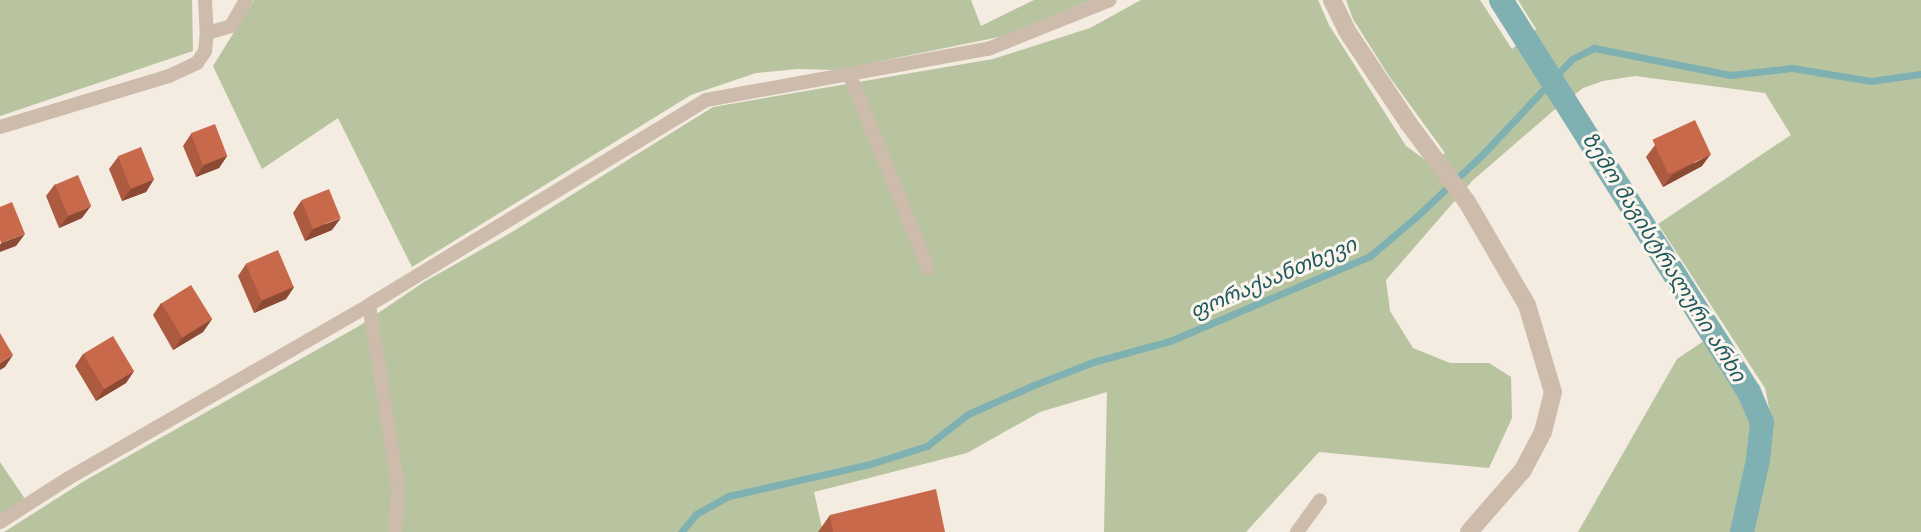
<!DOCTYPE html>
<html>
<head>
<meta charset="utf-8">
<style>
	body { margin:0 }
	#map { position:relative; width:1921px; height:532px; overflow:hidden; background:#f4ebe1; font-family:"DM Sans","Noto Sans Georgian",sans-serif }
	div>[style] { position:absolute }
	.green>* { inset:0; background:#b8c4a0 }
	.stream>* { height:7px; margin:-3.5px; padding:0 3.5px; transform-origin:3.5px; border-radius:3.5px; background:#7fb0b2 }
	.canal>* { height:24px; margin:-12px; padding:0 12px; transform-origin:12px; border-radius:12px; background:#7fb0b2 }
	.lane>* { height:14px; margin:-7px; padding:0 7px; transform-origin:7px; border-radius:7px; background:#cdbbac }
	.street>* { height:18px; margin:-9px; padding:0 9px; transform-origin:9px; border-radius:9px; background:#cdbbac }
	.wall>* { inset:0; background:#ac5a40 }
	.shaded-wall>* { inset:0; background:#8c4a34 }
	.building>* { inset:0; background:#c8694b; transform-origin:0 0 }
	span { translate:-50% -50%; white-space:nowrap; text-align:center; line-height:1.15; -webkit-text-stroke:6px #fbf5ee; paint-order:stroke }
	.water-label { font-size:21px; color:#1f5a5e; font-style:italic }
</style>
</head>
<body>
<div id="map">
	<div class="green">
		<i style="clip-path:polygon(0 0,192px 0,193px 51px,0 116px)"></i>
		<i style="clip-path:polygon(254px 0,971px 0,981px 26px,1034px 0,1091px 0,1004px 36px,837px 70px,797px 69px,756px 73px,691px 95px,412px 267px,338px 118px,262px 169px,213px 66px)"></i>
		<i style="clip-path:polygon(1141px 0,1318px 0,1329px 25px,1406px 146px,1431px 164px,1445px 153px,1389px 76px,1353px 19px,1346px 0,1480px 0,1512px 49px,1536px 29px,1518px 0,1921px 0,1921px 532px,1751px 532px,1772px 422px,1765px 388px,1658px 224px,1791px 135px,1765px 93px,1635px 76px,1603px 81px,1583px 88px,1553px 111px,1472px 181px,1386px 280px,1390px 311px,1413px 348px,1450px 363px,1489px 363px,1511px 377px,1512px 418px,1489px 468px,1319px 452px,1246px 532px,1104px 532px,1107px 392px,1040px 412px,967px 453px,814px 492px,823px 532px,4px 532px,86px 480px,359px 326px,424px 282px,507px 235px,713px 107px,993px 59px,1090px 28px)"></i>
		<i style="clip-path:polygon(1708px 338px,1748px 402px,1754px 431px,1732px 532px,1578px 532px,1677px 359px)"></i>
		<i style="clip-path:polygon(0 462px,25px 499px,0 514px)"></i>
	</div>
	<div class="stream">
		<i style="left:681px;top:532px;width:23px;rotate:-50deg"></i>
		<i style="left:696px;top:514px;width:38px;rotate:-29deg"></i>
		<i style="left:729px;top:496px;width:145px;rotate:-12.8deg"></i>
		<i style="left:870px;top:464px;width:60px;rotate:-17.5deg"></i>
		<i style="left:927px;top:446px;width:52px;rotate:-38deg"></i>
		<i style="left:968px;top:414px;width:72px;rotate:-23.7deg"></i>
		<i style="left:1034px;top:385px;width:63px;rotate:-21.3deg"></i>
		<i style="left:1093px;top:362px;width:80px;rotate:-15.3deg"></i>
		<i style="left:1170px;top:341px;width:217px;rotate:-23deg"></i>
		<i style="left:1370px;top:256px;width:59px;rotate:-40.2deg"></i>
		<i style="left:1415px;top:218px;width:93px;rotate:-43.3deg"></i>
		<i style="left:1483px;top:154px;width:130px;rotate:-46.9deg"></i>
		<i style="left:1572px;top:59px;width:25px;rotate:-27deg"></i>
		<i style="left:1594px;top:48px;width:139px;rotate:11.2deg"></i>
		<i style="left:1730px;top:75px;width:62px;rotate:-6.4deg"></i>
		<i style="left:1792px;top:68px;width:80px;rotate:9.3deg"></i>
		<i style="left:1871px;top:81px;width:50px;rotate:-8deg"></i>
	</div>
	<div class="canal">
		<i style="left:1501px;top:0;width:464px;rotate:57.7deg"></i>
		<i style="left:1749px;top:392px;width:33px;rotate:67deg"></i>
		<i style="left:1762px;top:422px;width:38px;rotate:96deg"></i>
		<i style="left:1758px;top:460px;width:74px;rotate:102.5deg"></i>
	</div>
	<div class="lane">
		<i style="left:205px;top:0;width:33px;rotate:87deg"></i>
		<i style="left:207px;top:33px;width:25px;rotate:-16deg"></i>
		<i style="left:231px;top:26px;width:30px;rotate:-60deg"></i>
		<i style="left:849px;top:74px;width:209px;rotate:67.8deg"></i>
		<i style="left:0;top:127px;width:177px;rotate:-16.8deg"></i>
		<i style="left:169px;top:76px;width:31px;rotate:-25deg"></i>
		<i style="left:197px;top:63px;width:14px;rotate:-56deg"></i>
		<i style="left:205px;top:51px;width:18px;rotate:-84deg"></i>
		<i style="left:369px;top:305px;width:184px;rotate:80.9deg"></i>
		<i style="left:398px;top:487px;width:45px;rotate:93.8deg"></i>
		<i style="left:0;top:522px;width:80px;rotate:-32.7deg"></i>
		<i style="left:67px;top:479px;width:349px;rotate:-29.9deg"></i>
		<i style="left:369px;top:305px;width:394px;rotate:-31.3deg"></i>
		<i style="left:706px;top:100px;width:287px;rotate:-10.3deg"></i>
		<i style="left:988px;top:49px;width:131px;rotate:-21.9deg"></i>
		<i style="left:1297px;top:532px;width:39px;rotate:-54deg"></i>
	</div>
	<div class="street">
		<i style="left:1332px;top:0;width:34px;rotate:64deg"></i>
		<i style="left:1347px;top:31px;width:112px;rotate:56.3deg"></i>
		<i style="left:1409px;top:124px;width:97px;rotate:53.4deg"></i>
		<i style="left:1467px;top:202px;width:119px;rotate:59.8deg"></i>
		<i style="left:1527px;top:305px;width:91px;rotate:73.4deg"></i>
		<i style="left:1553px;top:392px;width:41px;rotate:104deg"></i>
		<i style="left:1543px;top:432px;width:43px;rotate:117.8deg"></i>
		<i style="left:1523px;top:470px;width:82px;rotate:131.1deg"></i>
	</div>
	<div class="wall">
		<i style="clip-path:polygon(191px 134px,227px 156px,219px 168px,196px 177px,183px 146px)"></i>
		<i style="clip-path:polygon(1655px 145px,1702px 166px,1663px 187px,1646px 157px)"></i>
		<i style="clip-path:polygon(118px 157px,154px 179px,146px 192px,122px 201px,109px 169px)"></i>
		<i style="clip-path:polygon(55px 184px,82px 218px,59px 228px,46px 196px)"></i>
		<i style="clip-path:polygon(301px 201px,332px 230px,305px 241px,293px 213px)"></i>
		<i style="clip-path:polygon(246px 264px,294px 287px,286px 299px,254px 313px,238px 276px)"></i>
		<i style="clip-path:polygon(161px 303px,212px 319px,203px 332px,173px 350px,153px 315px)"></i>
		<i style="clip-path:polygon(83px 354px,134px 371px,126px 383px,96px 401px,75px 366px)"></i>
		<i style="clip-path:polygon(830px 515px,945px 532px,818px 532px)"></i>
	</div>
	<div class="shaded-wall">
		<i style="clip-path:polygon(1711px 154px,1702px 166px,1663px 187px,1672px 175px)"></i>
		<i style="clip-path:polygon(227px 156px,219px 168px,196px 177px,204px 165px)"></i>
		<i style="clip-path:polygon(154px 179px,146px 192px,122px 201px,131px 189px)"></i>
		<i style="clip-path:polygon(91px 206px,82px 218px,59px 228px,68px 216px)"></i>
		<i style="clip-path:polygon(341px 218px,332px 230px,305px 241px,313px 229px)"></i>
		<i style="clip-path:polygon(25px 234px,16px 246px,0 252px,0 245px,1px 243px)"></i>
		<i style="clip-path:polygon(294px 287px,286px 299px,254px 313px,262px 301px)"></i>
		<i style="clip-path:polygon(212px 319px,203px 332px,173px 350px,182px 338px)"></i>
		<i style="clip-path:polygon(13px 355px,5px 367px,0 370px,0 363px)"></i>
		<i style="clip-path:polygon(134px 371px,126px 383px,96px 401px,104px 389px)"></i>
	</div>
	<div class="building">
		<i style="left:1695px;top:120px;width:38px;height:47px;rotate:65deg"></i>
		<i style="left:215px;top:124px;width:34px;height:26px;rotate:69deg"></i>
		<i style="left:141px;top:147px;width:35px;height:25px;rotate:68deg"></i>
		<i style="left:78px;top:175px;width:34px;height:25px;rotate:67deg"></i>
		<i style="left:329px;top:189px;width:31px;height:30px;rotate:68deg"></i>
		<i style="clip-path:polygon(12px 202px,25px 234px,1px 243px,0 240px,0 207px)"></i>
		<i style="left:278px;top:250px;width:40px;height:35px;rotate:67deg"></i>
		<i style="left:191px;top:285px;width:40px;height:35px;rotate:58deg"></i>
		<i style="clip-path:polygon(0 333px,13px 355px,0 363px)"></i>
		<i style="left:113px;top:336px;width:41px;height:35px;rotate:59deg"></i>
		<i style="clip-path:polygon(936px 489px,945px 532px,833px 532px,830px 515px)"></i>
	</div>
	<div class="water-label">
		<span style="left:1664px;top:257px;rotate:58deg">ზემო მაგისტრალური არხი</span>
		<span style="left:1273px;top:278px;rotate:-23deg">ფორაქაანთხევი</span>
	</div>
</div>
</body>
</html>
